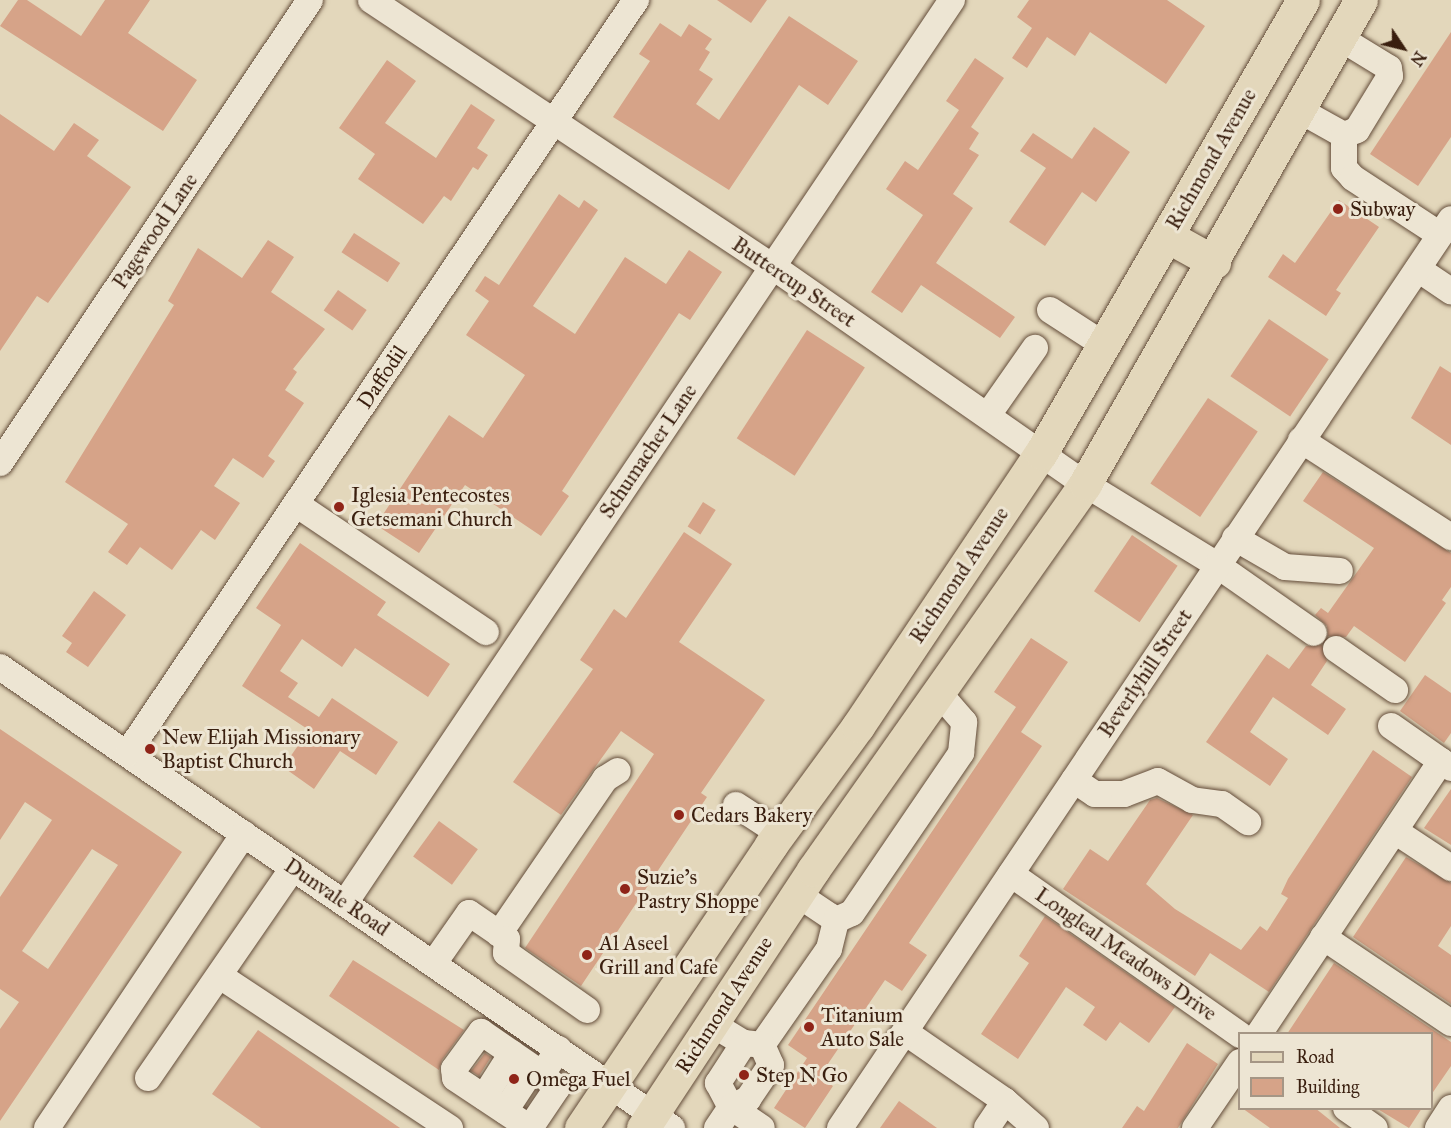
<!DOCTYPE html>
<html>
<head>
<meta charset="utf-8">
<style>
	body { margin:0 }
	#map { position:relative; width:1451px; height:1128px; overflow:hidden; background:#e3d7bb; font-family:"IM FELL Great Primer",serif }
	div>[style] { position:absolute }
	.building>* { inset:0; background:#d6a388; transform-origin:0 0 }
	.roads { filter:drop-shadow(0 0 2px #644d3a) drop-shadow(0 0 2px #644d3a) }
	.minor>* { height:26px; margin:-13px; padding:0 13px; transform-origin:13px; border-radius:13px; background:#ede5d3 }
	.major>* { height:33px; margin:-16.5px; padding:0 16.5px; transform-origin:16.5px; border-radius:16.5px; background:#e3d7bb }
	.dots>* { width:16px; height:16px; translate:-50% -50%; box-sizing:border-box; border:3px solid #ede5d3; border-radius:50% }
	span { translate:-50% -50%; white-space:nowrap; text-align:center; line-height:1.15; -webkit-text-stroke:6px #ede5d3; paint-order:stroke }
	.street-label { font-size:21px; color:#3a1f0f }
	.poi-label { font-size:21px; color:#3a1f0f }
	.left { translate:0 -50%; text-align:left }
	.legend { position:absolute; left:1238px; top:1032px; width:195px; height:78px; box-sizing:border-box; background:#ede5d3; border:2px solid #a59685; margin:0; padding:8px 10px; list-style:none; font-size:18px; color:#3a1f0f }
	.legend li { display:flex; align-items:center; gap:12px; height:30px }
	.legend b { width:30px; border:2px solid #a59685 }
	.north { position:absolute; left:1373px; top:18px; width:60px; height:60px; -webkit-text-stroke:4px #ede5d3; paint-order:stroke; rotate:125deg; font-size:16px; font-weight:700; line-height:24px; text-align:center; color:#3a1f0f }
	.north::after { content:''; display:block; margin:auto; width:21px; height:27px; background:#3a1f0f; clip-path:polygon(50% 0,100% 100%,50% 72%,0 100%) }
</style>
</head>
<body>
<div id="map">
	<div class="building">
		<i style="clip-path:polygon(18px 0,27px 0,81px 36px,105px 0,150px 0,128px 33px,197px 80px,163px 131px,0 26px)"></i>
		<i style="clip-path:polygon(717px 0,767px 0,751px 23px)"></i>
		<i style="clip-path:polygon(1029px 0,1167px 0,1205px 26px,1166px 84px,1090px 32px,1075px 56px,1047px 37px,1027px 68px,1012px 58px,1032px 28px,1017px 17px)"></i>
		<i style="clip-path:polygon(789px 16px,858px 61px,828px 105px,799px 85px,729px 190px,613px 117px,650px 61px,639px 54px,660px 23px,681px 37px,689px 24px,712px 39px,705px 49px,710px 52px,699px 70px,713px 79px,696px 104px,719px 120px)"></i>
		<i style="clip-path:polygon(1451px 32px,1451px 137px,1418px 186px,1370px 154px)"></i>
		<i style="clip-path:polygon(975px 58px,1004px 78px,971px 127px,979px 133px,969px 149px,979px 155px,953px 194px,973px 208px,936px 263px,1015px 317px,1000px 338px,921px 285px,902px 313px,871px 292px,923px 215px,886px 189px,905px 161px,918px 170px,959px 110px,946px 101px)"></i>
		<i style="clip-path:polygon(387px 60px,416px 81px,385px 123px,436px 158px,471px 104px,495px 120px,477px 148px,488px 155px,478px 170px,473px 167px,451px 201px,444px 196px,423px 224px,358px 179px,375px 154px,339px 128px)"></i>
		<i style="clip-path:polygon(0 114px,54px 151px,74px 123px,99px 140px,87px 156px,131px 187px,48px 303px,37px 296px,0 351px)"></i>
		<i style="clip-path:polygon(1094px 127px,1130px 152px,1096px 202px,1082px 192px,1045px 246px,1009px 222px,1046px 168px,1020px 151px,1033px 133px,1072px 159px)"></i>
		<i style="clip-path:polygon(559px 194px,579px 208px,584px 200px,598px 210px,533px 306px,575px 334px,625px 257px,666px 284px,689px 250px,722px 272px,690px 320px,679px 313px,562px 491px,569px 496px,541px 536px,465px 485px,419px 553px,376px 525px,449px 415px,483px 438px,525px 375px,466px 335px,489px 301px,475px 291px,485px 276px,499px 285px)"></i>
		<i style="clip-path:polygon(1339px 200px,1379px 227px,1336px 290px,1341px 293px,1326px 316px,1268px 277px,1283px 254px,1295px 263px)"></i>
		<i style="left:354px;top:233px;width:55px;height:23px;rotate:33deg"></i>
		<i style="clip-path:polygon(268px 240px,294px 257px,271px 292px,325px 329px,293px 369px,297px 372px,285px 390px,304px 403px,268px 456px,275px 461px,263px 478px,233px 458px,214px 486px,240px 503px,215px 540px,201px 530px,172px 570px,140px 547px,127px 565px,108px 552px,128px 524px,65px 482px,174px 305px,168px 301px,198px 248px,242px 278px)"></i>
		<i style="left:338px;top:290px;width:35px;height:25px;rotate:35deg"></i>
		<i style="left:1269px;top:319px;width:72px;height:69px;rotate:34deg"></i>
		<i style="left:807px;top:330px;width:69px;height:129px;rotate:33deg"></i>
		<i style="clip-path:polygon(1440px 366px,1451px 373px,1451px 445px,1411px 418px)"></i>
		<i style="left:1208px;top:398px;width:60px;height:103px;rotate:34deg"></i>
		<i style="clip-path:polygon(1323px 472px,1451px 553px,1451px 587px,1442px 600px,1446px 603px,1405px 662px,1354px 626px,1346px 637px,1328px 636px,1327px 626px,1315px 615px,1321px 608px,1328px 613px,1374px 548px,1303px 501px)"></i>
		<i style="left:703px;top:502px;width:15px;height:29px;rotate:32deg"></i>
		<i style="clip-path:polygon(684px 532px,732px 564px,679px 642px,765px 700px,701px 793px,707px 797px,581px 986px,525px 948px,654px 754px,621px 731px,561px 815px,513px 782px,593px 669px,580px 660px,614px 609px,626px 618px)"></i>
		<i style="left:1132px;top:535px;width:55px;height:68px;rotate:34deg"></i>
		<i style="clip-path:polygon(300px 543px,386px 602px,377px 615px,450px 664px,428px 697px,355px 648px,342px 667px,302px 639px,280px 671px,298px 683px,288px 697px,319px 717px,332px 698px,398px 742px,376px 775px,340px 751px,314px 789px,283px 767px,309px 730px,242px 686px,281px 625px,256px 608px)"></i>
		<i style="clip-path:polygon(94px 591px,126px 615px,88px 667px,66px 652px,72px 643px,62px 636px)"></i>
		<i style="clip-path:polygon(1031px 638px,1068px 662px,1021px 732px,1042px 746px,909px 943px,927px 955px,902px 991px,885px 980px,819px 1077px,833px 1086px,805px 1128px,774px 1108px,807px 1058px,788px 1045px,1016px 707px,994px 692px)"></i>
		<i style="clip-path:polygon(1306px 646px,1322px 645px,1327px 661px,1311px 685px,1346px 709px,1328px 735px,1273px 697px,1250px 732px,1288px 759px,1270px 786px,1206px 742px,1267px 654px,1289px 669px)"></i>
		<i style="clip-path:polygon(1425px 675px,1451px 693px,1451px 733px,1444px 743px,1400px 711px)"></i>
		<i style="clip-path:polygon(evenodd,0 729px,182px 852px,0 1121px,0 1029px,19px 1002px,0 989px,0 897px,52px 820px,25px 802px,0 840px,0 729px,92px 849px,118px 865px,48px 969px,22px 951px,92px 849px)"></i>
		<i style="clip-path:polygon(1373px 750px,1412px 777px,1269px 992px,1210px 953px,1195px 976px,1063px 889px,1090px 849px,1108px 861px,1150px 800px,1157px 798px,1193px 815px,1146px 884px,1175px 909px,1241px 950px,1260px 926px,1267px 931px,1288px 898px,1281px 894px,1288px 879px)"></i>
		<i style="clip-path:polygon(1451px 789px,1451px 845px,1424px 828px)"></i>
		<i style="left:439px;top:821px;width:48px;height:44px;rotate:36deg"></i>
		<i style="clip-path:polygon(1406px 857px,1451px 883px,1451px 926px,1438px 946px,1451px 955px,1451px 1004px,1353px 937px)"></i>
		<i style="clip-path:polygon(1045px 916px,1175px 1007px,1149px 1043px,1120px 1022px,1106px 1041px,1083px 1025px,1095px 1007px,1066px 987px,1018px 1059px,981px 1034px,1029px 963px,1019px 956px)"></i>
		<i style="clip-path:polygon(353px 960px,464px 1030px,442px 1060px,439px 1070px,329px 996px)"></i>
		<i style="clip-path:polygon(1334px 963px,1451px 1042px,1451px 1066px,1431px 1095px,1431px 1034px,1287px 1034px)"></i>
		<i style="clip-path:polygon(258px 1030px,400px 1128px,261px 1128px,212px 1094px)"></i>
		<i style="clip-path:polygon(1187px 1043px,1218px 1064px,1178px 1128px,1122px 1128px,1137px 1106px,1144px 1111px)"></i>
		<i style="clip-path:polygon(485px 1053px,491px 1057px,479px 1076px,471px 1071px)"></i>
		<i style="clip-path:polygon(899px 1101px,937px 1128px,880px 1128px)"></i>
		<i style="clip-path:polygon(1242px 1108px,1315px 1108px,1340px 1128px,1270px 1128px)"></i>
		<i style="clip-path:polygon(1376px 1108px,1422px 1108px,1409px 1128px)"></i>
	</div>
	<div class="roads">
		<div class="minor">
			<i style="left:371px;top:0;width:481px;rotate:33.6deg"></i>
			<i style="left:772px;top:266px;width:381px;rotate:34.9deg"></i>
			<i style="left:1085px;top:484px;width:155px;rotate:31.5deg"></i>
			<i style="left:1217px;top:565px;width:118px;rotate:35deg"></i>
			<i style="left:1340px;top:38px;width:57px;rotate:31.5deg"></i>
			<i style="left:1389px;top:68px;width:8px;rotate:83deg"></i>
			<i style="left:1390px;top:76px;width:63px;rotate:121.4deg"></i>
			<i style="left:1357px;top:130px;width:14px;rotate:159deg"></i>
			<i style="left:1299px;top:110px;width:51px;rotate:29.1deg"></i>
			<i style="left:1344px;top:135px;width:33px;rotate:90deg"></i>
			<i style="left:1344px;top:168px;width:13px;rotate:48deg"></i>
			<i style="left:1353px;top:178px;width:104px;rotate:33.2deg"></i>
			<i style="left:1418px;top:269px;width:40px;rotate:34deg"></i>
			<i style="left:1050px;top:310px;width:64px;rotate:32.9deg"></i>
			<i style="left:988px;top:415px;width:82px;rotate:-55deg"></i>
			<i style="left:1301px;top:440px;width:179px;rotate:32.9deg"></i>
			<i style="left:0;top:463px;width:557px;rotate:-56.2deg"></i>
			<i style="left:296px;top:504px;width:229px;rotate:34deg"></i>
			<i style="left:1235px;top:538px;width:58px;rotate:30.1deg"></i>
			<i style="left:1285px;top:567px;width:55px;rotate:4.2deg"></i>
			<i style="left:1336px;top:649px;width:72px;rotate:34.8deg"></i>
			<i style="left:0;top:667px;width:815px;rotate:34.45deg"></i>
			<i style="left:1391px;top:726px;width:61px;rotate:35deg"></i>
			<i style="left:127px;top:754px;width:910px;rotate:-55.98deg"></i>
			<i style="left:1074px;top:780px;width:25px;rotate:34deg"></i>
			<i style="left:1095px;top:794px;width:29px"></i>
			<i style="left:1124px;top:794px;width:36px;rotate:-21deg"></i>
			<i style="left:1158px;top:781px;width:39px;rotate:29deg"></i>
			<i style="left:1192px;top:800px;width:30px;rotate:8deg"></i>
			<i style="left:1222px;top:804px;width:32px;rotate:35deg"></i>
			<i style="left:736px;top:805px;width:51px;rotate:33.1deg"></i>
			<i style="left:1395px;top:831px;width:67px;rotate:33.5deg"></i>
			<i style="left:1011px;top:874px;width:280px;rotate:35.1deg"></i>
			<i style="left:797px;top:894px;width:47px;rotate:33.7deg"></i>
			<i style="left:836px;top:920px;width:17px;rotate:-24deg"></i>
			<i style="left:852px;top:913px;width:194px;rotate:-55.7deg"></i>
			<i style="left:961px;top:753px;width:31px;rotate:-84deg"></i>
			<i style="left:964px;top:722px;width:37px;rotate:-131deg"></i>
			<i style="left:345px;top:903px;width:1088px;rotate:-56.09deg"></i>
			<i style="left:499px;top:934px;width:188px;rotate:-55.6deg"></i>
			<i style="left:605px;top:779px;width:15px;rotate:-32deg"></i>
			<i style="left:1323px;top:937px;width:154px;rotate:33.9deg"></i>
			<i style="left:434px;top:963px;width:61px;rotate:-55deg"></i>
			<i style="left:469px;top:913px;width:46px;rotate:34.4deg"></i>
			<i style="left:507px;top:939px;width:14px;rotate:94deg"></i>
			<i style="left:506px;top:953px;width:99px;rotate:35.1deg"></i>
			<i style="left:220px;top:976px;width:276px;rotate:33.5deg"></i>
			<i style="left:712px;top:1024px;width:37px;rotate:31deg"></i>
			<i style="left:744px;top:1043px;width:18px;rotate:6deg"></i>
			<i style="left:762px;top:1045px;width:117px;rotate:-55.1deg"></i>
			<i style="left:829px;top:949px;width:30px;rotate:-76deg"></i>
			<i style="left:905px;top:1032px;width:121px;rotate:34.6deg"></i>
			<i style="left:1005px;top:1101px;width:32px;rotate:124deg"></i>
			<i style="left:1259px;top:1034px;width:328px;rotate:-56.3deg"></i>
			<i style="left:1441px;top:761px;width:12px;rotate:35deg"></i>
			<i style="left:744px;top:1043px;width:48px;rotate:123deg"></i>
			<i style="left:718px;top:1083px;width:27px;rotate:62deg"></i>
			<i style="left:731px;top:1107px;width:19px;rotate:-25deg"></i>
			<i style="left:748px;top:1099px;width:41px;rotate:-55.9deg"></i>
			<i style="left:771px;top:1065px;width:22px;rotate:-114deg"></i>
			<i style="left:148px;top:1078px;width:255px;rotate:-55.4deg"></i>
			<i style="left:484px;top:1097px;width:52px;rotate:-57.5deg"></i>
			<i style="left:1005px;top:1101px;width:41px;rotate:41.1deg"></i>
			<i style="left:1346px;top:1108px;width:35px;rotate:35deg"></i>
			<i style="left:505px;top:1111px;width:51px;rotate:-56.9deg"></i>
			<i style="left:47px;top:1128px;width:354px;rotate:-56.2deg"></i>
			<i style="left:530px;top:1128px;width:90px;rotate:-146.3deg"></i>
			<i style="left:455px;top:1078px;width:9px;rotate:-96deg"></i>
			<i style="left:454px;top:1069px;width:46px;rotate:-53.9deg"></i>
			<i style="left:481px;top:1032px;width:74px;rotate:34.5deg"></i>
			<i style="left:542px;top:1074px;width:30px;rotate:-56deg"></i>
			<i style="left:530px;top:1128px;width:48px;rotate:-56deg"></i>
			<i style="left:557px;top:1088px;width:21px;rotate:-137deg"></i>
			<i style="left:717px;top:1128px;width:25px;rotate:-56deg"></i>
			<i style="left:731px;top:1107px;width:37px;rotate:34deg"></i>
			<i style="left:840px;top:1128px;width:1095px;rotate:-56.09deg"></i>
			<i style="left:1195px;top:1128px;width:80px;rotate:-55.7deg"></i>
			<i style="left:1438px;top:1128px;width:24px;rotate:-57deg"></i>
		</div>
		<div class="major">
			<i style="left:1167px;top:236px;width:54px;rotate:29deg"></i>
			<i style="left:581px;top:1128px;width:341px;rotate:-56.1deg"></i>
			<i style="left:771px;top:845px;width:147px;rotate:-53.8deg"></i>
			<i style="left:858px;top:726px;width:329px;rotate:-56.2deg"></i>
			<i style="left:1041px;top:453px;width:523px;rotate:-59.96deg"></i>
			<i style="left:643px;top:1128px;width:309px;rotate:-56.6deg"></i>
			<i style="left:813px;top:870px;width:472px;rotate:-54.8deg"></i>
			<i style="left:1085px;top:484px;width:557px;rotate:-60.31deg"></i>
		</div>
	</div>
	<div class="dots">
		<i style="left:1338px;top:209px;background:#8f2418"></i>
		<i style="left:339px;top:507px;background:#8f2418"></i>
		<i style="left:150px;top:749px;background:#8f2418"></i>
		<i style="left:679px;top:815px;background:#8f2418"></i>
		<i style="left:625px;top:889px;background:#8f2418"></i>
		<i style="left:587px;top:955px;background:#8f2418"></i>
		<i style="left:809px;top:1027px;background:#8f2418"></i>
		<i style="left:744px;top:1075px;background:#8f2418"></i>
		<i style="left:514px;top:1079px;background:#8f2418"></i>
	</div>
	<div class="street-label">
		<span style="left:1211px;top:159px;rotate:-60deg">Richmond Avenue</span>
		<span style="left:155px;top:231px;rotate:-56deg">Pagewood Lane</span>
		<span style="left:794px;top:282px;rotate:34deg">Buttercup Street</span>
		<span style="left:382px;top:377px;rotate:-56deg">Daffodil</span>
		<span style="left:648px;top:451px;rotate:-56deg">Schumacher Lane</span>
		<span style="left:959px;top:575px;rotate:-56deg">Richmond Avenue</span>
		<span style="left:1145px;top:673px;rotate:-56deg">Beverlyhill Street</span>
		<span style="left:337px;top:897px;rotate:34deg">Dunvale Road</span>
		<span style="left:1126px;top:954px;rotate:35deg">Longleal Meadows Drive</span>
		<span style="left:724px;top:1005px;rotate:-57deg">Richmond Avenue</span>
	</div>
	<div class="poi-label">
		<span class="left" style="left:1350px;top:209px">Subway</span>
		<span class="left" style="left:351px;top:507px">Iglesia Pentecostes<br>Getsemani Church</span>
		<span class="left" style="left:162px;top:749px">New Elijah Missionary<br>Baptist Church</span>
		<span class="left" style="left:691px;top:815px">Cedars Bakery</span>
		<span class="left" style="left:637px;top:889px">Suzie's<br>Pastry Shoppe</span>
		<span class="left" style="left:599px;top:955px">Al Aseel<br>Grill and Cafe</span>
		<span class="left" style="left:821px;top:1027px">Titanium<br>Auto Sale</span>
		<span class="left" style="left:756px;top:1075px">Step N Go</span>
		<span class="left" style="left:526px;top:1079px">Omega Fuel</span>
	</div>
	<ul class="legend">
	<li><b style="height:8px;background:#e3d7bb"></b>Road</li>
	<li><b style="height:16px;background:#d6a388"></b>Building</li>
	</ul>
	<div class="north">N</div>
</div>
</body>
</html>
